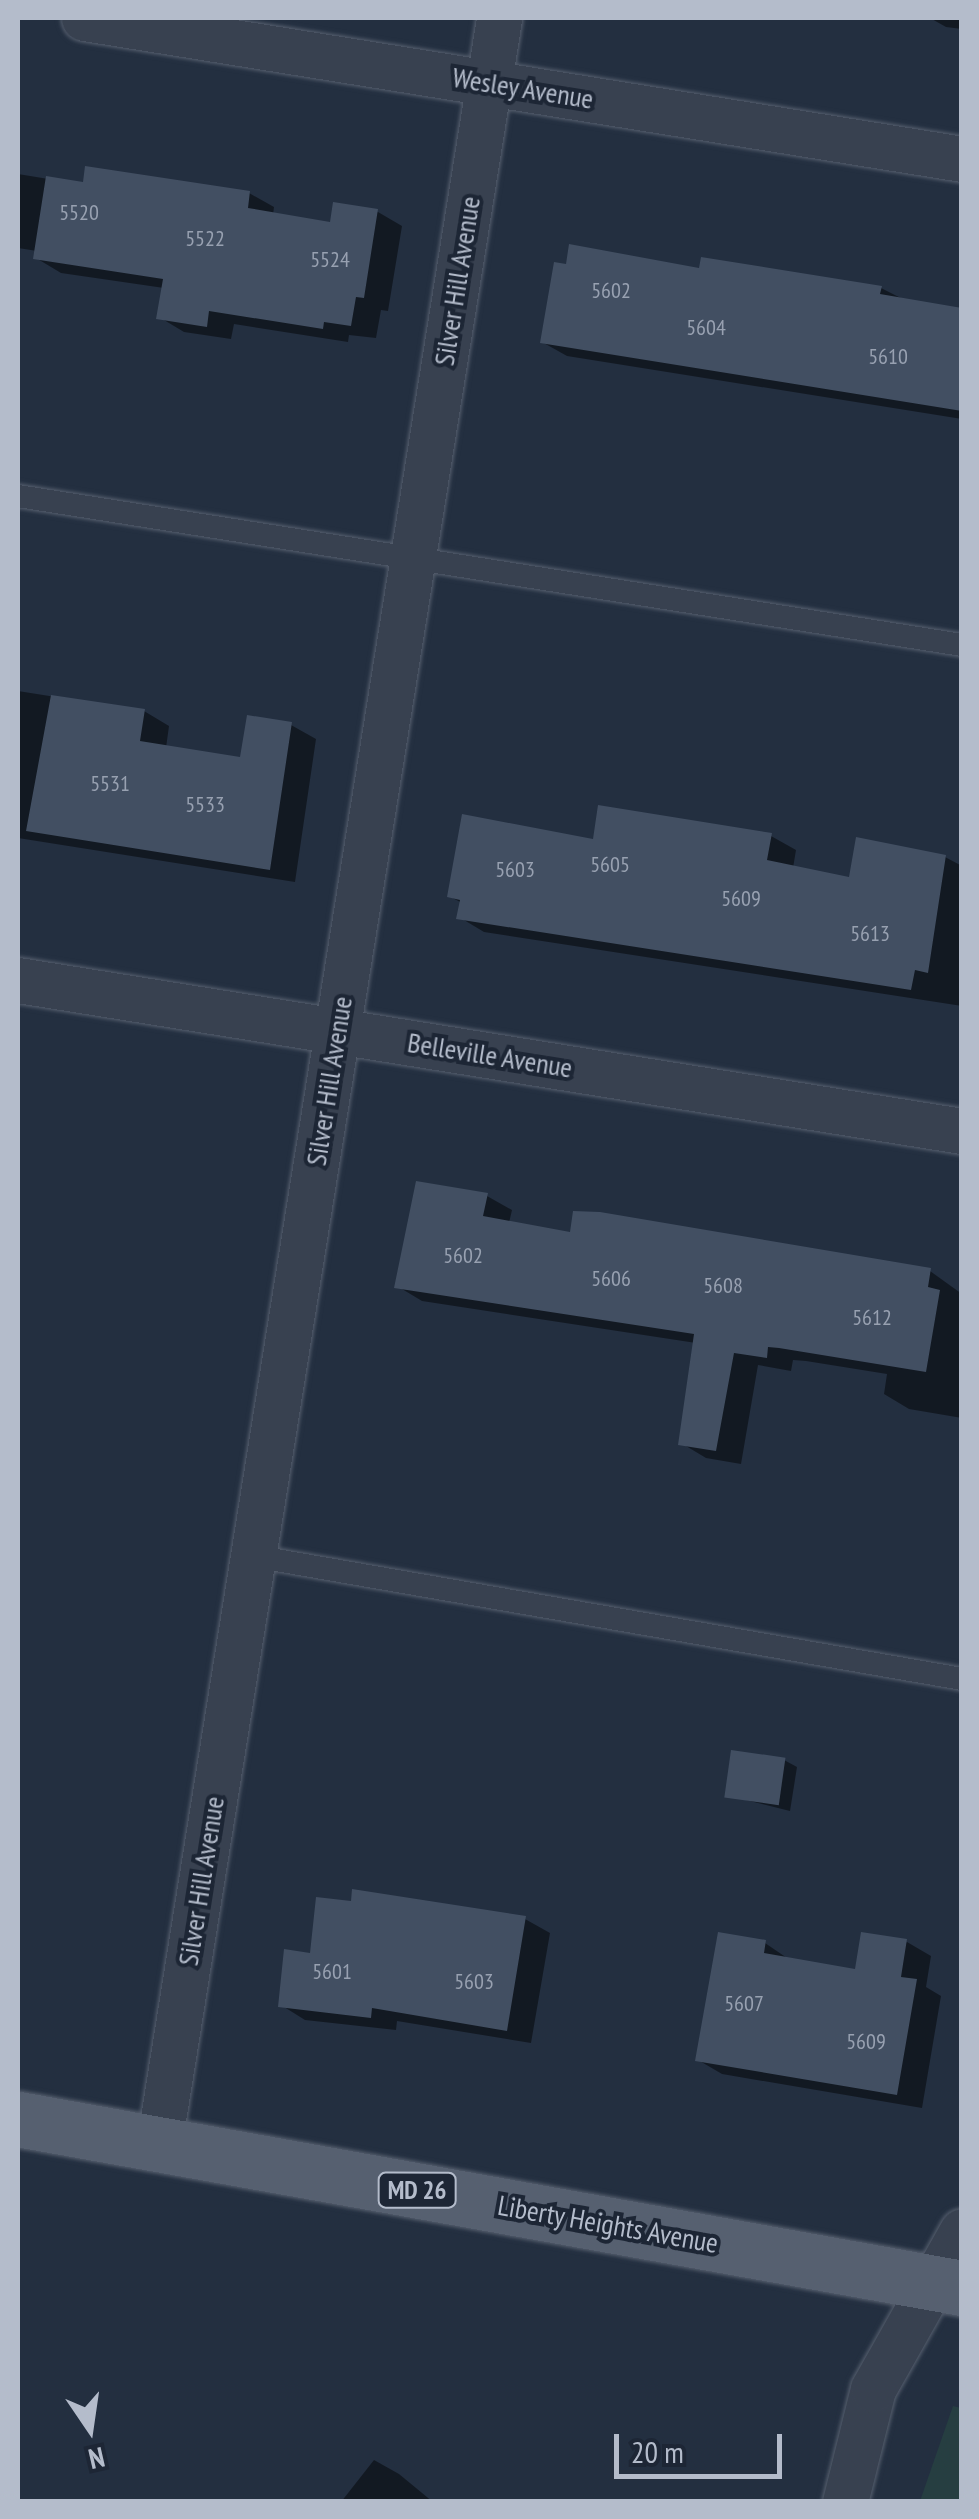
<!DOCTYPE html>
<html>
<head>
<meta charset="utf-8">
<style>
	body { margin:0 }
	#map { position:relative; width:979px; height:2519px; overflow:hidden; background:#232f40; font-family:"PT Sans Narrow",sans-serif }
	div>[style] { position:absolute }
	.green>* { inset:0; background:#263e41 }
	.shadow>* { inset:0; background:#0007 }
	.building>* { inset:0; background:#424f62; transform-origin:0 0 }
	.roads { filter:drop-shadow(0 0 2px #565f6e) drop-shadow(0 0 2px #565f6e) }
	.service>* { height:22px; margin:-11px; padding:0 11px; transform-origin:11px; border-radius:11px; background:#384150 }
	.minor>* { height:45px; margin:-22.5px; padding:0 22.5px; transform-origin:22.5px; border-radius:22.5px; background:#384150 }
	.primary>* { height:55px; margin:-27.5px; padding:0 27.5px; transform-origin:27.5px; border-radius:27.5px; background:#566070 }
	span { translate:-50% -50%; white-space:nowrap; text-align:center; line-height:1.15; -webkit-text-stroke:8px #1d2635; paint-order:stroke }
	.number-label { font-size:22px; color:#98a1b1 }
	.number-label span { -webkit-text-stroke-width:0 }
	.shield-label span { padding:2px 8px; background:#1d2635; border:2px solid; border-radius:8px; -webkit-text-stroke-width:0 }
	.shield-label { font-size:25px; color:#b4bccb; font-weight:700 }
	.street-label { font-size:28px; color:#b4bccb }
	.frame { position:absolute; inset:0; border:20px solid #b4bccb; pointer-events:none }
	.north { position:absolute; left:40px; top:2379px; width:100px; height:100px; -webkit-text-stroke:8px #1d2635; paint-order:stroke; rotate:167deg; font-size:28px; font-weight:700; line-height:40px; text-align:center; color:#b4bccb }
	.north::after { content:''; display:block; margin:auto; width:35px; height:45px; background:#b4bccb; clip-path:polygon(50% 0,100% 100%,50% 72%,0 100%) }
	.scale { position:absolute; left:614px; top:2434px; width:168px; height:45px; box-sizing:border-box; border:5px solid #b4bccb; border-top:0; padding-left:12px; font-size:30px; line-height:35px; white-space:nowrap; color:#b4bccb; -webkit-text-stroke:8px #1d2635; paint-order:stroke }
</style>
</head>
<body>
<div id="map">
	<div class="green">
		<i style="clip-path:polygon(953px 2406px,961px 2408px,961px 2501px,920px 2501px)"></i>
	</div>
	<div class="shadow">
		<i style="clip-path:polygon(930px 18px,962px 18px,962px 29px,946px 27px)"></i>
		<i style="clip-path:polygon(18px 174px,85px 185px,249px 193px,274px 207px,273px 215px,332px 225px,378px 212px,402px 226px,388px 311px,381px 310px,376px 338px,349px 335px,348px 342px,234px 324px,231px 339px,184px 332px,159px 317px,164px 288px,61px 273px,36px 258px,37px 251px,18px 248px)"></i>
		<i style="clip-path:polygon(701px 270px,881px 288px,962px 329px,962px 419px,567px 356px,542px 342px)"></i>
		<i style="clip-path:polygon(18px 691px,144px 711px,169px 726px,166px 748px,243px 760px,291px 725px,316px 739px,295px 882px,18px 838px)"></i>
		<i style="clip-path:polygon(771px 836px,796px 850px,793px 868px,851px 880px,945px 857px,962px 866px,962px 1006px,484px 932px,459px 917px,462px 903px,449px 896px,595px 842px)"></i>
		<i style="clip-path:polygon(487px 1196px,512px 1210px,509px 1223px,572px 1235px,930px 1271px,962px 1294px,962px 1418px,909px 1409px,884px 1394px,887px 1374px,806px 1361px,793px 1360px,791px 1371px,758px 1365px,741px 1464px,706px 1458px,681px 1443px,696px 1343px,422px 1301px,397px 1286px)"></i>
		<i style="clip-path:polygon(784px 1760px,797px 1767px,790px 1811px,726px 1795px)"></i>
		<i style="clip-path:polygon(525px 1919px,550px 1933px,531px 2043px,397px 2021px,396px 2030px,305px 2020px,281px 2005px,312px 1956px)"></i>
		<i style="clip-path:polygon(907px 1942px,931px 1956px,926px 1987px,941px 1996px,922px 2108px,722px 2074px,698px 2060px,765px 1943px,790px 1960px,857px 1972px)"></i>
		<i style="clip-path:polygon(374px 2460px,399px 2474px,433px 2502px,341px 2502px)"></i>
	</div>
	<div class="building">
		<i style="clip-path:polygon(85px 166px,250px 191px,248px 208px,330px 222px,333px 202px,378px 209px,364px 298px,356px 297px,351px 326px,324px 322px,323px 329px,209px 311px,207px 327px,156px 319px,163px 279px,33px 259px,46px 176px,83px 182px)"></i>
		<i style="clip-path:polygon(569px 244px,699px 268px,701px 257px,882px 286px,880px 294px,962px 308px,962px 411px,540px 343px,554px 262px,566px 264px)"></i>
		<i style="clip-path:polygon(51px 695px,145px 709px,140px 741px,240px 757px,247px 715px,292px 722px,270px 870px,26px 831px)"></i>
		<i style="clip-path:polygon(598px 805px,772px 833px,767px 860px,849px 877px,856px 837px,946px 855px,928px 973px,915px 970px,911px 990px,456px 919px,460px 900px,447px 897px,462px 814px,593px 839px)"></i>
		<i style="clip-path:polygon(416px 1181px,488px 1193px,483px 1216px,570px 1232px,573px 1211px,600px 1212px,931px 1268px,928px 1287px,940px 1290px,926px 1372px,779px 1348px,768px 1347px,767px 1358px,734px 1353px,716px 1451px,678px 1445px,694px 1334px,394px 1288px)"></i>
		<i style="left:731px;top:1750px;width:55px;height:48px;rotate:8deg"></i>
		<i style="clip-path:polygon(352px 1889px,526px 1916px,507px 2031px,372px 2008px,371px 2018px,278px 2007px,284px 1949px,310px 1953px,316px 1897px,351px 1901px)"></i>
		<i style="clip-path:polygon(718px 1932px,766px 1940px,764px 1953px,855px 1969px,861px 1932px,907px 1939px,901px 1977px,917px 1979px,897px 2095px,695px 2061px)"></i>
	</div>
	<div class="roads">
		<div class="service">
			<i style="left:18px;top:496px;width:956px;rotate:8.97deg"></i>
			<i style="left:253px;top:1556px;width:720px;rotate:9.84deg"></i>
		</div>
		<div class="minor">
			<i style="left:84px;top:18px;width:889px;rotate:9.12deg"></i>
			<i style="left:18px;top:980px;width:956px;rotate:9.09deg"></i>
			<i style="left:159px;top:2144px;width:2153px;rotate:-80.91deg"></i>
			<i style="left:845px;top:2502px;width:116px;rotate:-76.1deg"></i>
			<i style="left:873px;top:2389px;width:181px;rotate:-60.6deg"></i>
		</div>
		<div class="primary">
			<i style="left:18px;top:2119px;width:959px;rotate:10.15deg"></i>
		</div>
	</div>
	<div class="number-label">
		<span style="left:79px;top:213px">5520</span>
		<span style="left:205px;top:239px">5522</span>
		<span style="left:330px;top:260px">5524</span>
		<span style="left:611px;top:291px">5602</span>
		<span style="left:706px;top:328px">5604</span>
		<span style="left:888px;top:357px">5610</span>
		<span style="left:110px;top:784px">5531</span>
		<span style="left:205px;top:805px">5533</span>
		<span style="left:610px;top:865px">5605</span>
		<span style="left:515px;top:870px">5603</span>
		<span style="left:741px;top:899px">5609</span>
		<span style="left:870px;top:934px">5613</span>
		<span style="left:463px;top:1256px">5602</span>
		<span style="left:611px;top:1279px">5606</span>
		<span style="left:723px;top:1286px">5608</span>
		<span style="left:872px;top:1318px">5612</span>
		<span style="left:332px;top:1972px">5601</span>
		<span style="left:474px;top:1982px">5603</span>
		<span style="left:744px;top:2004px">5607</span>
		<span style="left:866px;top:2042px">5609</span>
	</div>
	<div class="shield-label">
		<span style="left:417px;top:2190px">MD 26</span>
	</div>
	<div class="street-label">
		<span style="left:523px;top:88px;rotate:9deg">Wesley Avenue</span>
		<span style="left:457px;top:281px;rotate:-81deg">Silver Hill Avenue</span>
		<span style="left:490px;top:1055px;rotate:9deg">Belleville Avenue</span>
		<span style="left:329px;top:1081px;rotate:-81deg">Silver Hill Avenue</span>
		<span style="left:201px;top:1881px;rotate:-81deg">Silver Hill Avenue</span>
		<span style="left:608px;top:2224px;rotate:10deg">Liberty Heights Avenue</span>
	</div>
	<div class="frame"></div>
	<div class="north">N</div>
	<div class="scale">20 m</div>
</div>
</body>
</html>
